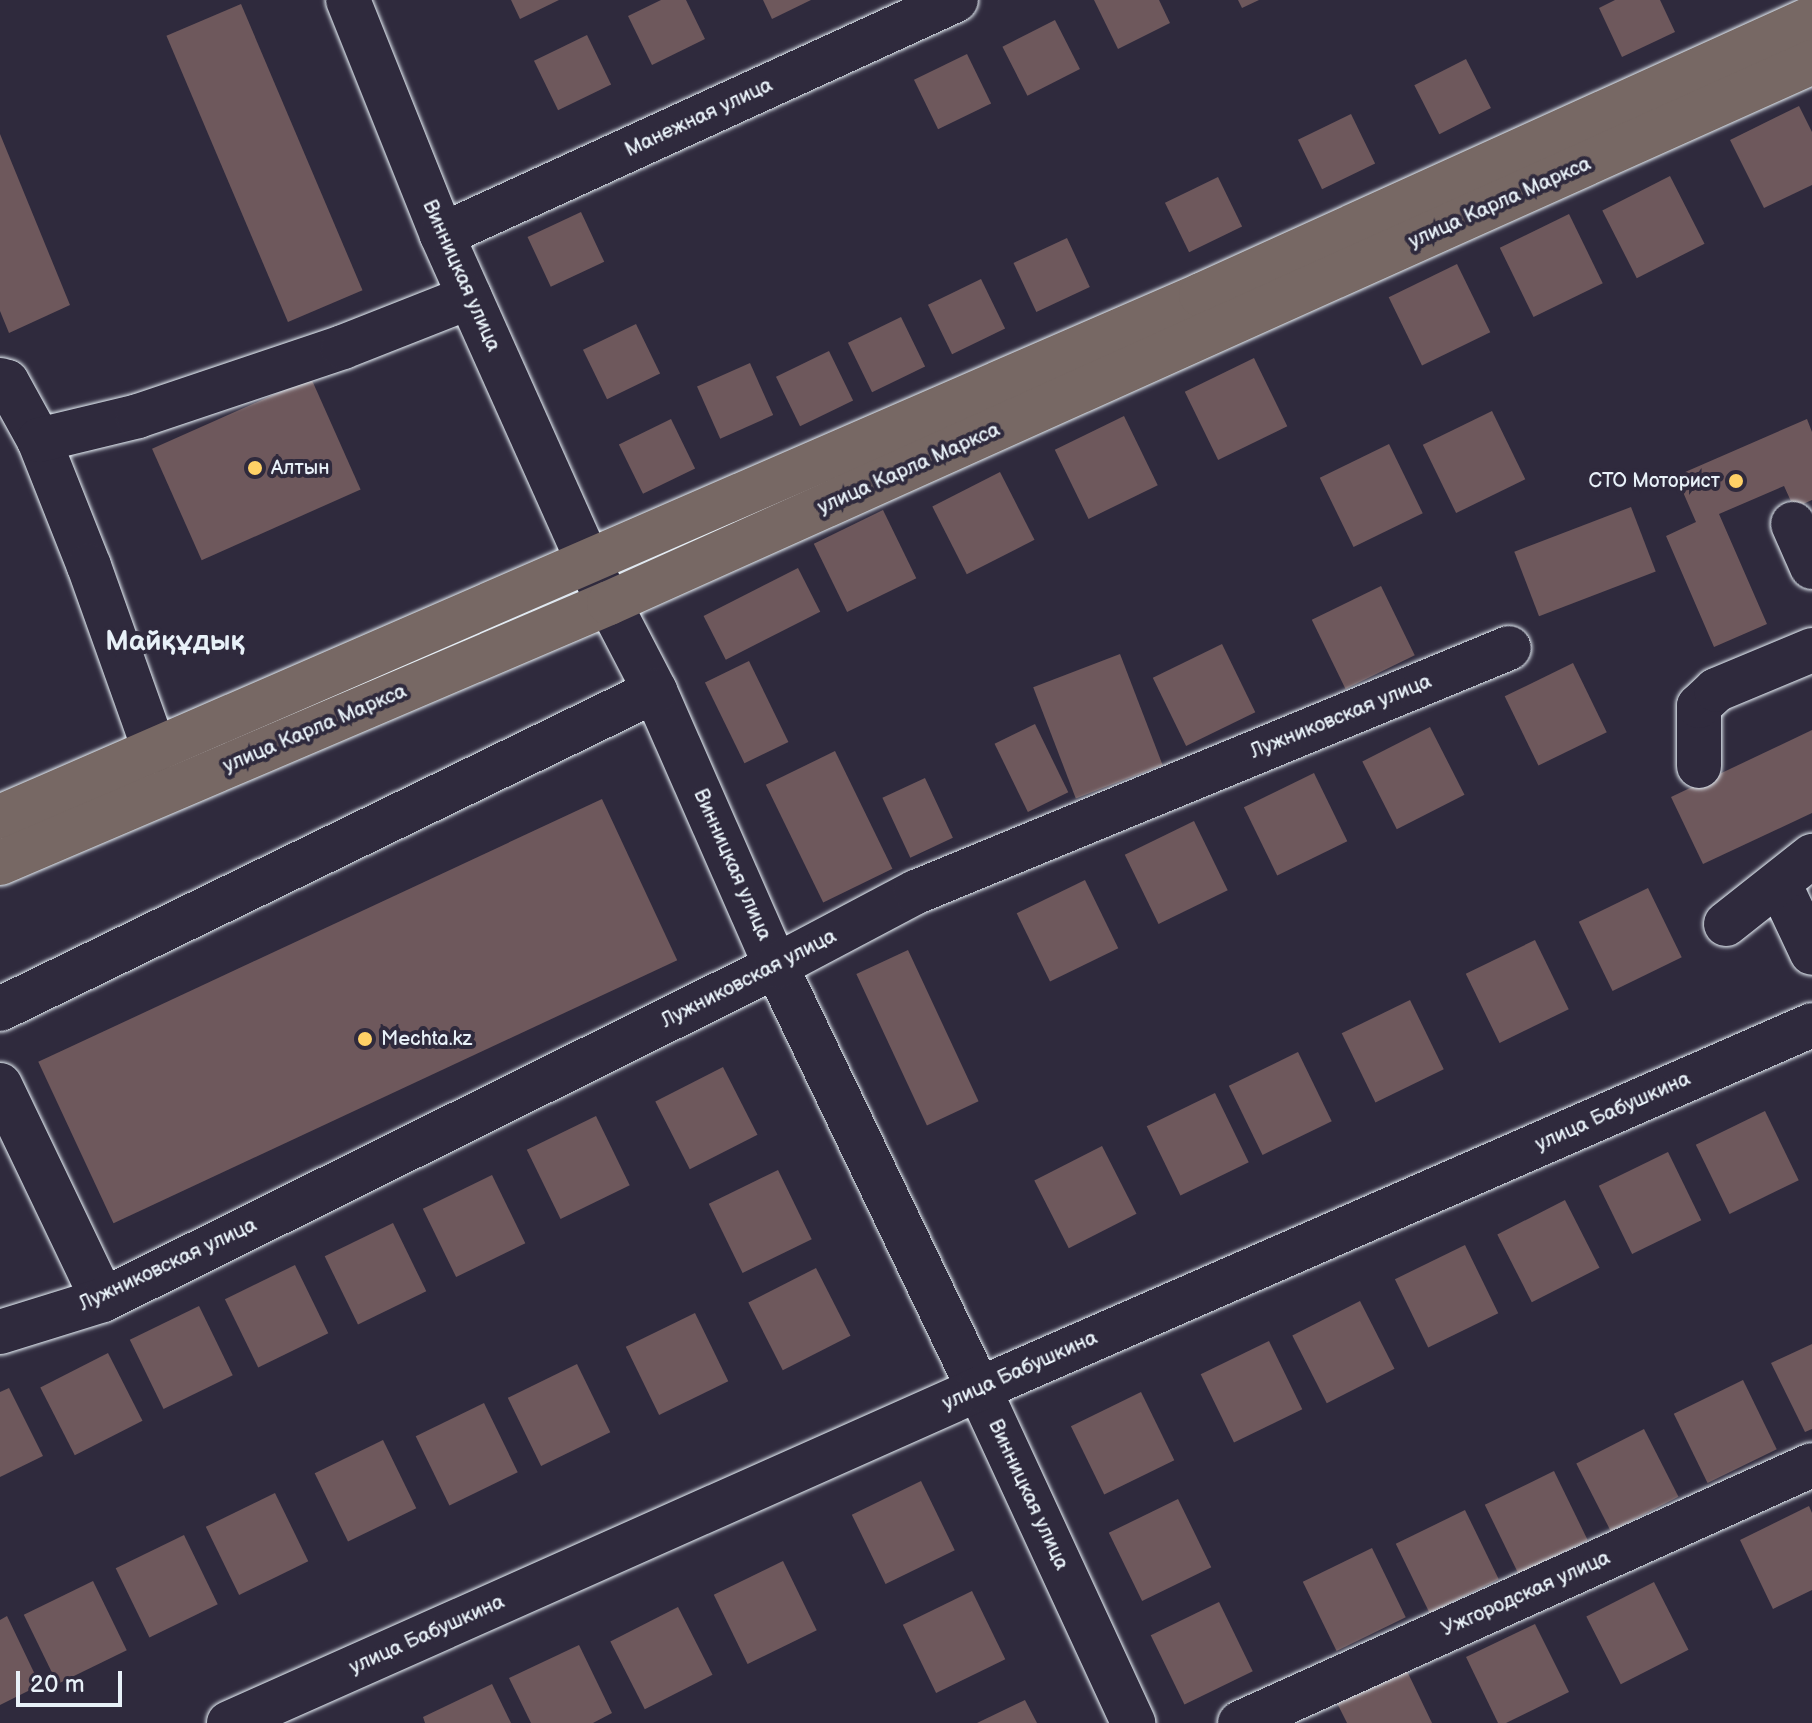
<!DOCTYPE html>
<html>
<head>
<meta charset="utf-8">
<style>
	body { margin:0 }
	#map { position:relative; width:1812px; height:1723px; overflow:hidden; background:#2f2a3d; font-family:"Balsamiq Sans",sans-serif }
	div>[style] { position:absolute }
	.building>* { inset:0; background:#6e585c; transform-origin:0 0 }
	.roads { filter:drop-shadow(0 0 2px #e8f1f8) drop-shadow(0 0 2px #e8f1f8) }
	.minor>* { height:44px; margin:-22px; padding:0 22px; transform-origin:22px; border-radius:22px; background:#2f2a3d }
	.major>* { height:44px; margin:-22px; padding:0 22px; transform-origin:22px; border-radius:22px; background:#776864 }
	.dots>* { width:22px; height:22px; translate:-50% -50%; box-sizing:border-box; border:4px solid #2f2a3d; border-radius:50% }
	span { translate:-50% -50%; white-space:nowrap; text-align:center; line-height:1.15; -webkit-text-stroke:8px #2f2a3d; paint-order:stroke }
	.street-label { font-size:20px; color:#e8f1f8 }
	.poi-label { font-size:20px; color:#e8f1f8 }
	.left { translate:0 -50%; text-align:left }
	.right { translate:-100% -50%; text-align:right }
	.district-label { font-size:28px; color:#e8f1f8; font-weight:700 }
	.scale { position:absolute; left:16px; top:1671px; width:106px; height:36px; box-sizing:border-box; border:4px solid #e8f1f8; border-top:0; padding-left:10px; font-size:24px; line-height:28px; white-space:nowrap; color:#e8f1f8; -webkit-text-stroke:6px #2f2a3d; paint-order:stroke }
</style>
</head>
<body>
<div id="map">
	<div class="building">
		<i style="clip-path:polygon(511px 0,559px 0,520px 19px)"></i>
		<i style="clip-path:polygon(661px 0,686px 0,705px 39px,652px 65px,628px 16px)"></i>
		<i style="clip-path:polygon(763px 0,811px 0,772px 19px)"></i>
		<i style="clip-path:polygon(1094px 0,1159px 0,1170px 23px,1118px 49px)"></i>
		<i style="clip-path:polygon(1238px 0,1259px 0,1242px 8px)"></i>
		<i style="clip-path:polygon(1615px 0,1660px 0,1675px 32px,1622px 57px,1599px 8px)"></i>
		<i style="left:241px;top:4px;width:311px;height:81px;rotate:67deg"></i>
		<i style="left:1055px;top:20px;width:55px;height:59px;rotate:63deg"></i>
		<i style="left:587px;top:35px;width:55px;height:59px;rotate:64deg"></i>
		<i style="left:967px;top:54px;width:55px;height:59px;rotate:64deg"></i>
		<i style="left:1466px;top:59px;width:55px;height:58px;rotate:63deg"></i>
		<i style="clip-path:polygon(1799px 106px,1812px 132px,1812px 185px,1764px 208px,1730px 140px)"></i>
		<i style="left:1351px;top:114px;width:55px;height:59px;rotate:64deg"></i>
		<i style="clip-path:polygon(0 134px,70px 305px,9px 333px,0 311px)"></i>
		<i style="left:1670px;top:176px;width:76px;height:76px;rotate:63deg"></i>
		<i style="left:1218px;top:177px;width:55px;height:59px;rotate:64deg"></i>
		<i style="left:581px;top:212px;width:55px;height:59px;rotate:65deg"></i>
		<i style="left:1569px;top:214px;width:77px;height:77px;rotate:64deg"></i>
		<i style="left:1067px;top:238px;width:54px;height:59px;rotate:65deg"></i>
		<i style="left:1457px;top:264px;width:76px;height:76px;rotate:64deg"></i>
		<i style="left:981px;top:279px;width:55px;height:59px;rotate:64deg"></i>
		<i style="left:901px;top:317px;width:55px;height:59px;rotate:64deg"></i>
		<i style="left:636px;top:324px;width:55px;height:59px;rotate:64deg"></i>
		<i style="left:829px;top:351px;width:55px;height:59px;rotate:64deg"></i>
		<i style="left:1254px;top:358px;width:76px;height:77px;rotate:64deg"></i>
		<i style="left:750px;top:363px;width:57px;height:58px;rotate:66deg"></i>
		<i style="left:311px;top:378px;width:122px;height:174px;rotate:66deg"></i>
		<i style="left:1492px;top:411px;width:76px;height:77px;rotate:64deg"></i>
		<i style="left:1124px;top:416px;width:77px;height:77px;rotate:64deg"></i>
		<i style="left:671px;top:419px;width:55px;height:58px;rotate:64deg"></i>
		<i style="clip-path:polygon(1807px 419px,1812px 432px,1812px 500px,1794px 508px,1784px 486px,1719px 514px,1767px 624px,1714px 647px,1666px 536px,1696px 522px,1676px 476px)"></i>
		<i style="left:1389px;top:444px;width:77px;height:77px;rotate:64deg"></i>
		<i style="left:1000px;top:472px;width:76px;height:76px;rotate:63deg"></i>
		<i style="left:1631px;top:507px;width:69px;height:125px;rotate:69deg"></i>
		<i style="left:883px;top:510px;width:76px;height:77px;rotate:64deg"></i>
		<i style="left:798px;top:568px;width:49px;height:106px;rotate:63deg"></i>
		<i style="left:1381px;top:586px;width:77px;height:77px;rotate:64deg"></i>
		<i style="left:1222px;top:644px;width:76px;height:77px;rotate:64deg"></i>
		<i style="left:1120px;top:654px;width:119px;height:93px;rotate:69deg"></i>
		<i style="left:749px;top:661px;width:90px;height:49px;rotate:64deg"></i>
		<i style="left:1573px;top:663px;width:77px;height:76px;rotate:64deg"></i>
		<i style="left:1035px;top:724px;width:76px;height:45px;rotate:64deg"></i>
		<i style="left:1430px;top:727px;width:76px;height:76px;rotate:63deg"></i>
		<i style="clip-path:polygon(1812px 730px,1812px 813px,1703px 864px,1671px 797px)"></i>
		<i style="left:835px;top:751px;width:131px;height:77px;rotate:64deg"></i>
		<i style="left:1314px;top:773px;width:76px;height:78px;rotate:64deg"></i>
		<i style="left:925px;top:778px;width:66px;height:47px;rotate:65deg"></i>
		<i style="left:602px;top:799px;width:178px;height:622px;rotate:65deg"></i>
		<i style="left:1194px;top:821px;width:77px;height:77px;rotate:64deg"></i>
		<i style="left:1085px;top:880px;width:76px;height:76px;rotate:64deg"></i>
		<i style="left:1648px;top:888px;width:77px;height:77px;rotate:64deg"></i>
		<i style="left:1535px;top:940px;width:77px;height:77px;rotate:64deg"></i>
		<i style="left:908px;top:950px;width:167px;height:57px;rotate:65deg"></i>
		<i style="left:1410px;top:1000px;width:77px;height:76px;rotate:64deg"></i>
		<i style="left:1298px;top:1052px;width:77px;height:77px;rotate:64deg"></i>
		<i style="left:723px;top:1067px;width:76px;height:76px;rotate:63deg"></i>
		<i style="left:1215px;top:1093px;width:77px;height:76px;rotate:64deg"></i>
		<i style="left:1765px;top:1111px;width:77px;height:77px;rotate:64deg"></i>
		<i style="left:596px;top:1116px;width:77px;height:77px;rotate:64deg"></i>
		<i style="left:1102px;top:1146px;width:76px;height:76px;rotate:63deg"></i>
		<i style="left:1668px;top:1152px;width:76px;height:77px;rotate:64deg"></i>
		<i style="left:778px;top:1170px;width:77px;height:77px;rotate:64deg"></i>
		<i style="left:492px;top:1175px;width:76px;height:77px;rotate:64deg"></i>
		<i style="left:1565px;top:1200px;width:76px;height:76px;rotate:63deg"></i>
		<i style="left:393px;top:1223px;width:76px;height:76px;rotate:64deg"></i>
		<i style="left:1465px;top:1245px;width:76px;height:78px;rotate:64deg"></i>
		<i style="left:295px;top:1265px;width:76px;height:78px;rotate:64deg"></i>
		<i style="left:816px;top:1268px;width:76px;height:76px;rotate:63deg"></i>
		<i style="left:1360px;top:1301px;width:76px;height:76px;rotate:63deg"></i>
		<i style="left:199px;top:1306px;width:77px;height:77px;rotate:64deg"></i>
		<i style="left:695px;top:1313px;width:76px;height:77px;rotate:64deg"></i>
		<i style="left:1269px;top:1341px;width:76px;height:76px;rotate:64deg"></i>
		<i style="clip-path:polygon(1812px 1344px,1812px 1429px,1805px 1432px,1771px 1363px)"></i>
		<i style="left:108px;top:1353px;width:76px;height:76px;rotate:63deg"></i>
		<i style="left:577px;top:1364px;width:76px;height:77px;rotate:64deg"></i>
		<i style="left:1743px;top:1380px;width:77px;height:77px;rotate:64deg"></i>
		<i style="clip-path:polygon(9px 1388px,43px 1456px,0 1477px,0 1392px)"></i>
		<i style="left:1141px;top:1392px;width:76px;height:78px;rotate:64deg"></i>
		<i style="left:484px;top:1403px;width:77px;height:76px;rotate:64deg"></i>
		<i style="left:1644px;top:1429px;width:76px;height:76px;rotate:63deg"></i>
		<i style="left:383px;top:1440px;width:76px;height:76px;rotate:64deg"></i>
		<i style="left:1554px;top:1471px;width:77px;height:77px;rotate:64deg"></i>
		<i style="left:921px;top:1481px;width:77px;height:77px;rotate:64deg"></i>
		<i style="left:275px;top:1493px;width:76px;height:77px;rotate:64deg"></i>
		<i style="left:1178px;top:1499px;width:76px;height:77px;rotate:64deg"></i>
		<i style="clip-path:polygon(1809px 1506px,1812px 1513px,1812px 1590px,1773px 1609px,1740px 1540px)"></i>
		<i style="left:1465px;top:1510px;width:77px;height:77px;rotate:64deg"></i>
		<i style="left:184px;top:1535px;width:77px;height:76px;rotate:64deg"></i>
		<i style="left:1372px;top:1548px;width:77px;height:77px;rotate:64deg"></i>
		<i style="left:783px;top:1561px;width:77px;height:77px;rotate:64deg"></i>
		<i style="left:93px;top:1581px;width:77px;height:77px;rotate:64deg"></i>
		<i style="left:1654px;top:1582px;width:76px;height:76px;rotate:63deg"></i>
		<i style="left:972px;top:1591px;width:76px;height:77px;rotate:64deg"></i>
		<i style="left:1219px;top:1602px;width:77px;height:76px;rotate:64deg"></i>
		<i style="left:678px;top:1607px;width:76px;height:76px;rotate:63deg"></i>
		<i style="clip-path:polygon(7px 1616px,40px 1685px,0 1705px,0 1620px)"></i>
		<i style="clip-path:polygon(1535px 1624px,1569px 1692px,1506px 1723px,1498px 1723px,1466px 1657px)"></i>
		<i style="clip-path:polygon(579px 1645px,612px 1713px,593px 1723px,531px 1723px,509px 1678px)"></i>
		<i style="clip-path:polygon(1406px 1669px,1432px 1723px,1347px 1723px,1337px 1703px)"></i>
		<i style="clip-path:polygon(492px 1684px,511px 1723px,425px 1723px,423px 1717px)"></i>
		<i style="clip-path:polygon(1025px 1700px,1037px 1723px,977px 1723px)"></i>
	</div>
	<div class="roads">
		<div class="minor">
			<i style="left:348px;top:0;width:253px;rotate:68.2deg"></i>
			<i style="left:442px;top:235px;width:360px;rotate:65.9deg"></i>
			<i style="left:589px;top:564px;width:143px;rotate:62.5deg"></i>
			<i style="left:655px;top:691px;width:300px;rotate:66.3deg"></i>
			<i style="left:776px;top:966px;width:469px;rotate:64.4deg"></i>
			<i style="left:979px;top:1389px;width:368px;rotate:65.2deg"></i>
			<i style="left:442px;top:235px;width:565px;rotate:-24.57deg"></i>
			<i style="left:0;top:380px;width:7px;rotate:16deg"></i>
			<i style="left:7px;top:382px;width:66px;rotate:61.1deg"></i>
			<i style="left:39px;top:440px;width:136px;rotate:68.4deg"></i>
			<i style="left:89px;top:566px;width:196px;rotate:70.4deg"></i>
			<i style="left:39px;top:440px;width:102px;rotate:-13.6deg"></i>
			<i style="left:138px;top:416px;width:216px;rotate:-18.6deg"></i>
			<i style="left:343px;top:347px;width:136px;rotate:-21.5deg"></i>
			<i style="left:1793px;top:524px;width:47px;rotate:66.2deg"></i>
			<i style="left:1699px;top:766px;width:60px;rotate:-90deg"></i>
			<i style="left:1699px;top:706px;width:23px;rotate:-43deg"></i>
			<i style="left:1716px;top:690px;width:104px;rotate:-22.6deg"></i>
			<i style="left:1779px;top:883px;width:77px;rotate:64.8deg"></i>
			<i style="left:1726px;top:924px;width:110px;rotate:-38.3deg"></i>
			<i style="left:0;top:1009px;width:728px;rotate:-25.9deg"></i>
			<i style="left:0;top:1085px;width:238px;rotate:64.4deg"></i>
			<i style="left:0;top:1332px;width:108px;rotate:-17.3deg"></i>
			<i style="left:103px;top:1300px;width:751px;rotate:-26.39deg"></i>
			<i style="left:776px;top:966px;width:158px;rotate:-27.9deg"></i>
			<i style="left:916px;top:892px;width:641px;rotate:-22.37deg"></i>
			<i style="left:229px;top:1723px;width:821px;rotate:-24.01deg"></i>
			<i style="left:979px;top:1389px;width:909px;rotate:-23.6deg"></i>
			<i style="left:1240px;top:1723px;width:627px;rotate:-24.28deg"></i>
		</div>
		<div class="major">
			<i style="left:0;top:817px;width:1310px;rotate:-23.49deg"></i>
			<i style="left:1201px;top:295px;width:671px;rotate:-24.39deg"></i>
			<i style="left:0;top:863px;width:662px;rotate:-23.12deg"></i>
			<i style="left:609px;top:603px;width:1319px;rotate:-24.21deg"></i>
		</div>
	</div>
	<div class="dots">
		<i style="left:255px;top:468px;background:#ffd166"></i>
		<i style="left:1736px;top:481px;background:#ffd166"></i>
		<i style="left:365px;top:1039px;background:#ffd166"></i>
	</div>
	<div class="street-label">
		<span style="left:699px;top:118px;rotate:-25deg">Манежная улица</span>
		<span style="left:1500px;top:203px;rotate:-24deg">улица Карла Маркса</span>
		<span style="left:461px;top:276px;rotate:66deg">Винницкая улица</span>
		<span style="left:909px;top:469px;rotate:-24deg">улица Карла Маркса</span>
		<span style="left:1341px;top:717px;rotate:-22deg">Лужниковская улица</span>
		<span style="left:315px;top:729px;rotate:-23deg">улица Карла Маркса</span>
		<span style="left:732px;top:865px;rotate:66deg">Винницкая улица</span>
		<span style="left:749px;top:979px;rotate:-27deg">Лужниковская улица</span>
		<span style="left:1613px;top:1112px;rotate:-24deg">улица Бабушкина</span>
		<span style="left:168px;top:1265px;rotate:-25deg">Лужниковская улица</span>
		<span style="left:1020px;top:1371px;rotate:-24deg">улица Бабушкина</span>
		<span style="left:1028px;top:1495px;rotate:65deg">Винницкая улица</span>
		<span style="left:1526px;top:1594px;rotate:-24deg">Ужгородская улица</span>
		<span style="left:427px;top:1635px;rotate:-24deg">улица Бабушкина</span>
	</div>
	<div class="poi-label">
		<span class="left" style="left:271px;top:468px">Алтын</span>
		<span class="right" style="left:1720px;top:481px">СТО Моторист</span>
		<span class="left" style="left:381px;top:1039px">Mechta.kz</span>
	</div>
	<div class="district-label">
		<span style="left:175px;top:642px">Майқұдық</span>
	</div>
	<div class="scale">20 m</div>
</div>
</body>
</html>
